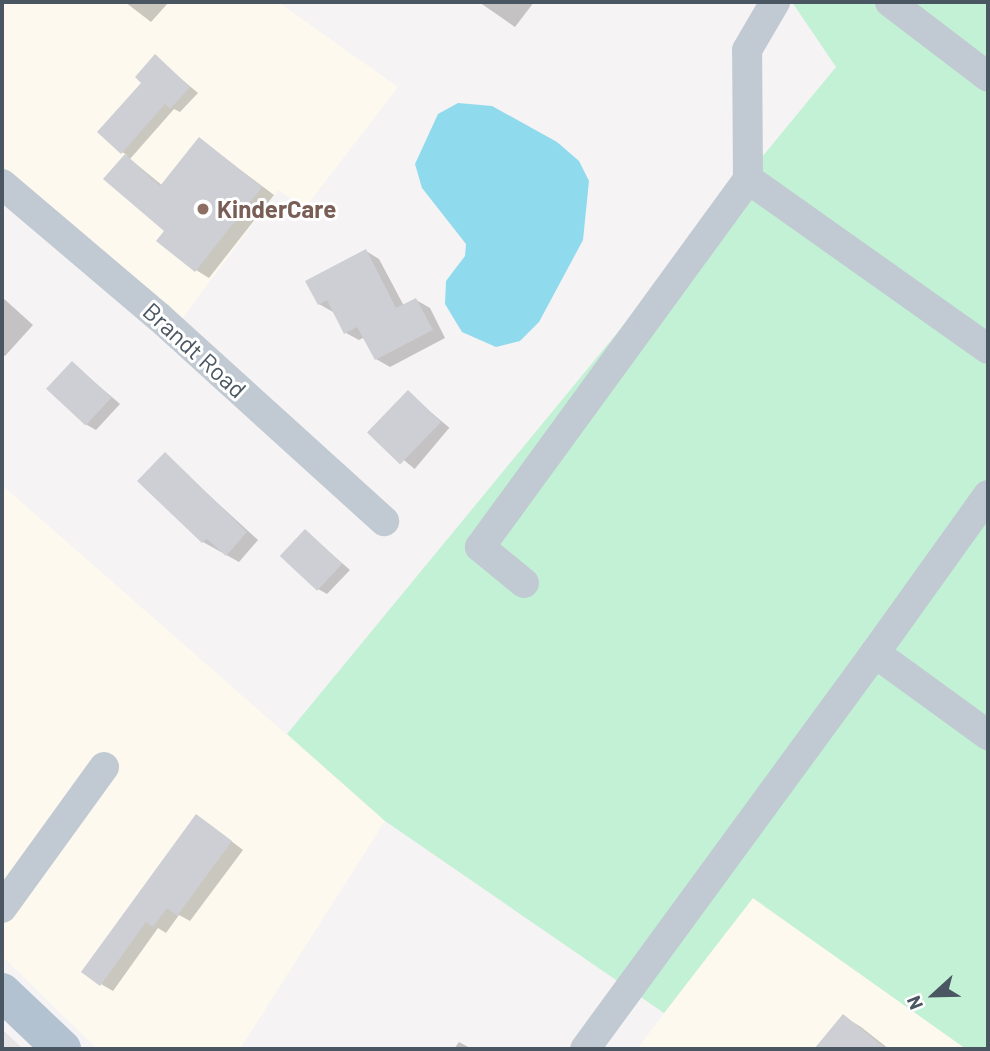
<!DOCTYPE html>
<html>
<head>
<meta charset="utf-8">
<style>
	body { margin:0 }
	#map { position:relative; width:990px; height:1051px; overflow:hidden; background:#f5f3f3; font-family:Barlow,sans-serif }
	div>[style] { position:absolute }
	.commercial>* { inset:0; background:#fdf9ef }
	.education>* { inset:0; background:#e6e4e5 }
	.green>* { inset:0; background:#c3f1d5 }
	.water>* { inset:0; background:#90daee }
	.shadow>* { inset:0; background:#0003; transform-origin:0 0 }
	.building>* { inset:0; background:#cdcfd5; transform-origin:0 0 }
	.minor>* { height:30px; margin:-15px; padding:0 15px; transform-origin:15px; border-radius:15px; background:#c1cad2 }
	.major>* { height:38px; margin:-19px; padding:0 19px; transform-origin:19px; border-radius:19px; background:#b3c2d1 }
	.dots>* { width:19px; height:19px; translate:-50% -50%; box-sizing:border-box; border:4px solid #fff; border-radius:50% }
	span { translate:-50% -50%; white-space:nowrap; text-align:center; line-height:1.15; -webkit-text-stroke:6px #fff; paint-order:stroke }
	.education-label { font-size:24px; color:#785e54; font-weight:700 }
	.left { translate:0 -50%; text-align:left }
	.street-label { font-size:24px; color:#4a5661 }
	.frame { position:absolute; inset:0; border:4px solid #4a5661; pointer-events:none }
	.north { position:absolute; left:899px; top:960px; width:70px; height:70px; -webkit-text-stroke:5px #fff; paint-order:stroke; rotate:248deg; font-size:19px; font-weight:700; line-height:28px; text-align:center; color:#4a5661 }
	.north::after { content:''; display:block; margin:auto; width:24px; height:32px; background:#4a5661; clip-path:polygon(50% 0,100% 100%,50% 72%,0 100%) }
</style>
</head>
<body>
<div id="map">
	<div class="commercial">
		<i style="clip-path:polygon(2px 2px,278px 2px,398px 87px,305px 208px,278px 190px,181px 320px,2px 166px)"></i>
		<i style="clip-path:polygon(2px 485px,385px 821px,240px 1049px,97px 1049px,2px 956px)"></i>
		<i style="clip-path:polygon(752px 898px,966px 1049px,637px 1049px)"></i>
	</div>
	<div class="education">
		<i style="clip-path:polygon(2px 1029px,23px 1049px,2px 1049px)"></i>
	</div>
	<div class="green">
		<i style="clip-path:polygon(792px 2px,988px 2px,988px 1049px,966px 1049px,753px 898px,664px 1013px,385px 821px,287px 734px,836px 67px)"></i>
	</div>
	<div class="water">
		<i style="clip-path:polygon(458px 103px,492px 106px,557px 142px,579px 161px,589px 181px,583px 240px,539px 322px,520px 341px,496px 347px,462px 332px,445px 304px,446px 281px,465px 256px,466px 244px,422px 188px,415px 164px,438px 114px)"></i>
	</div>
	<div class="shadow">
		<i style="clip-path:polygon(125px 2px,169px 2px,151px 22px)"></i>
		<i style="clip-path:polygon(479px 2px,534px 2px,515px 27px)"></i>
		<i style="clip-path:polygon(155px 57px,198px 93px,180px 112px,174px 109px,130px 159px,163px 186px,199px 139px,274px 195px,209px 278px,196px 270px,166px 230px,106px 179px,127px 155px,122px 152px)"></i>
		<i style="clip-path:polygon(366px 251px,379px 259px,404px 306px,416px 300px,430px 308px,445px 338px,390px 367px,376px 359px,365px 337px,359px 340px,346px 333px,333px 312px,319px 304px)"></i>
		<i style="clip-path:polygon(2px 297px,33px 325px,5px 356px,2px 354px)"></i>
		<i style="clip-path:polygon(72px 363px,120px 404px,96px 430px,87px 425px)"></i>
		<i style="left:408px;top:393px;width:54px;height:54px;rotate:40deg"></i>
		<i style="clip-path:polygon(165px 455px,258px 540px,239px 562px,203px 542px,140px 481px)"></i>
		<i style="clip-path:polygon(305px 531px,350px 570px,327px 594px,318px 589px)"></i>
		<i style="clip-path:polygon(209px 824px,243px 850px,190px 921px,179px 915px,166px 933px,158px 928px,113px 991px,101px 984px)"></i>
		<i style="clip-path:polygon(843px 1016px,861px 1027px,889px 1049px,817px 1049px)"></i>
		<i style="clip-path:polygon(459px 1042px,472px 1049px,454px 1049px)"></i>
	</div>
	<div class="building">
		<i style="clip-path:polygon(155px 54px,190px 87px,170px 109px,165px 104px,121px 154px,97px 132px,141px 83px,135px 77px)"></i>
		<i style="clip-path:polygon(199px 137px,262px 187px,195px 272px,156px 241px,164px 231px,103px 179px,125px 154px,160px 186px)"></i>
		<i style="clip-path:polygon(366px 249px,396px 308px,416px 298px,433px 330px,375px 360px,357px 327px,344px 334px,327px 300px,318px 305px,305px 281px)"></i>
		<i style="left:72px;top:361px;width:54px;height:38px;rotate:43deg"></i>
		<i style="left:408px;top:390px;width:46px;height:59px;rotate:44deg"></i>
		<i style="clip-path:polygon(165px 452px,247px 532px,226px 556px,207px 539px,202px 543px,137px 481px)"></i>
		<i style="left:305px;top:529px;width:51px;height:37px;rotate:43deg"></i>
		<i style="clip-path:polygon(196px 814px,232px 841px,177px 916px,167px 908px,153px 927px,146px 922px,100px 986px,81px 972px)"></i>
		<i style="clip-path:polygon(843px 1014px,886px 1049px,814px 1049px)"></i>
	</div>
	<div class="minor">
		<i style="left:890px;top:2px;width:123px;rotate:37.4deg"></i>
		<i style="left:748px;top:179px;width:129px;rotate:-90.4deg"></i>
		<i style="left:747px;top:50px;width:56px;rotate:-59.7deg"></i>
		<i style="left:2px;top:184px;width:206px;rotate:40.3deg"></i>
		<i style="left:159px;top:317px;width:304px;rotate:42.2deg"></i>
		<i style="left:988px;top:495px;width:194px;rotate:125.6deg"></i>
		<i style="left:875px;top:653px;width:140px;rotate:36deg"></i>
		<i style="left:524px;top:583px;width:57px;rotate:-140.7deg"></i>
		<i style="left:480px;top:547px;width:455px;rotate:-53.9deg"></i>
		<i style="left:748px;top:179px;width:294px;rotate:35.3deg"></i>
		<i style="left:2px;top:908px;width:174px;rotate:-54.1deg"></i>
		<i style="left:585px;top:1049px;width:491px;rotate:-53.8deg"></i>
	</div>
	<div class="major">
		<i style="left:2px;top:992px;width:83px;rotate:43.5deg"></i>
	</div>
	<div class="dots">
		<i style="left:203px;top:209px;background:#8d6e63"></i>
	</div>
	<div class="education-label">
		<span class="left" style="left:217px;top:209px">KinderCare</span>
	</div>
	<div class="street-label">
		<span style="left:195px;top:350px;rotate:42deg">Brandt Road</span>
	</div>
	<div class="frame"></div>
	<div class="north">N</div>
</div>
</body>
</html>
